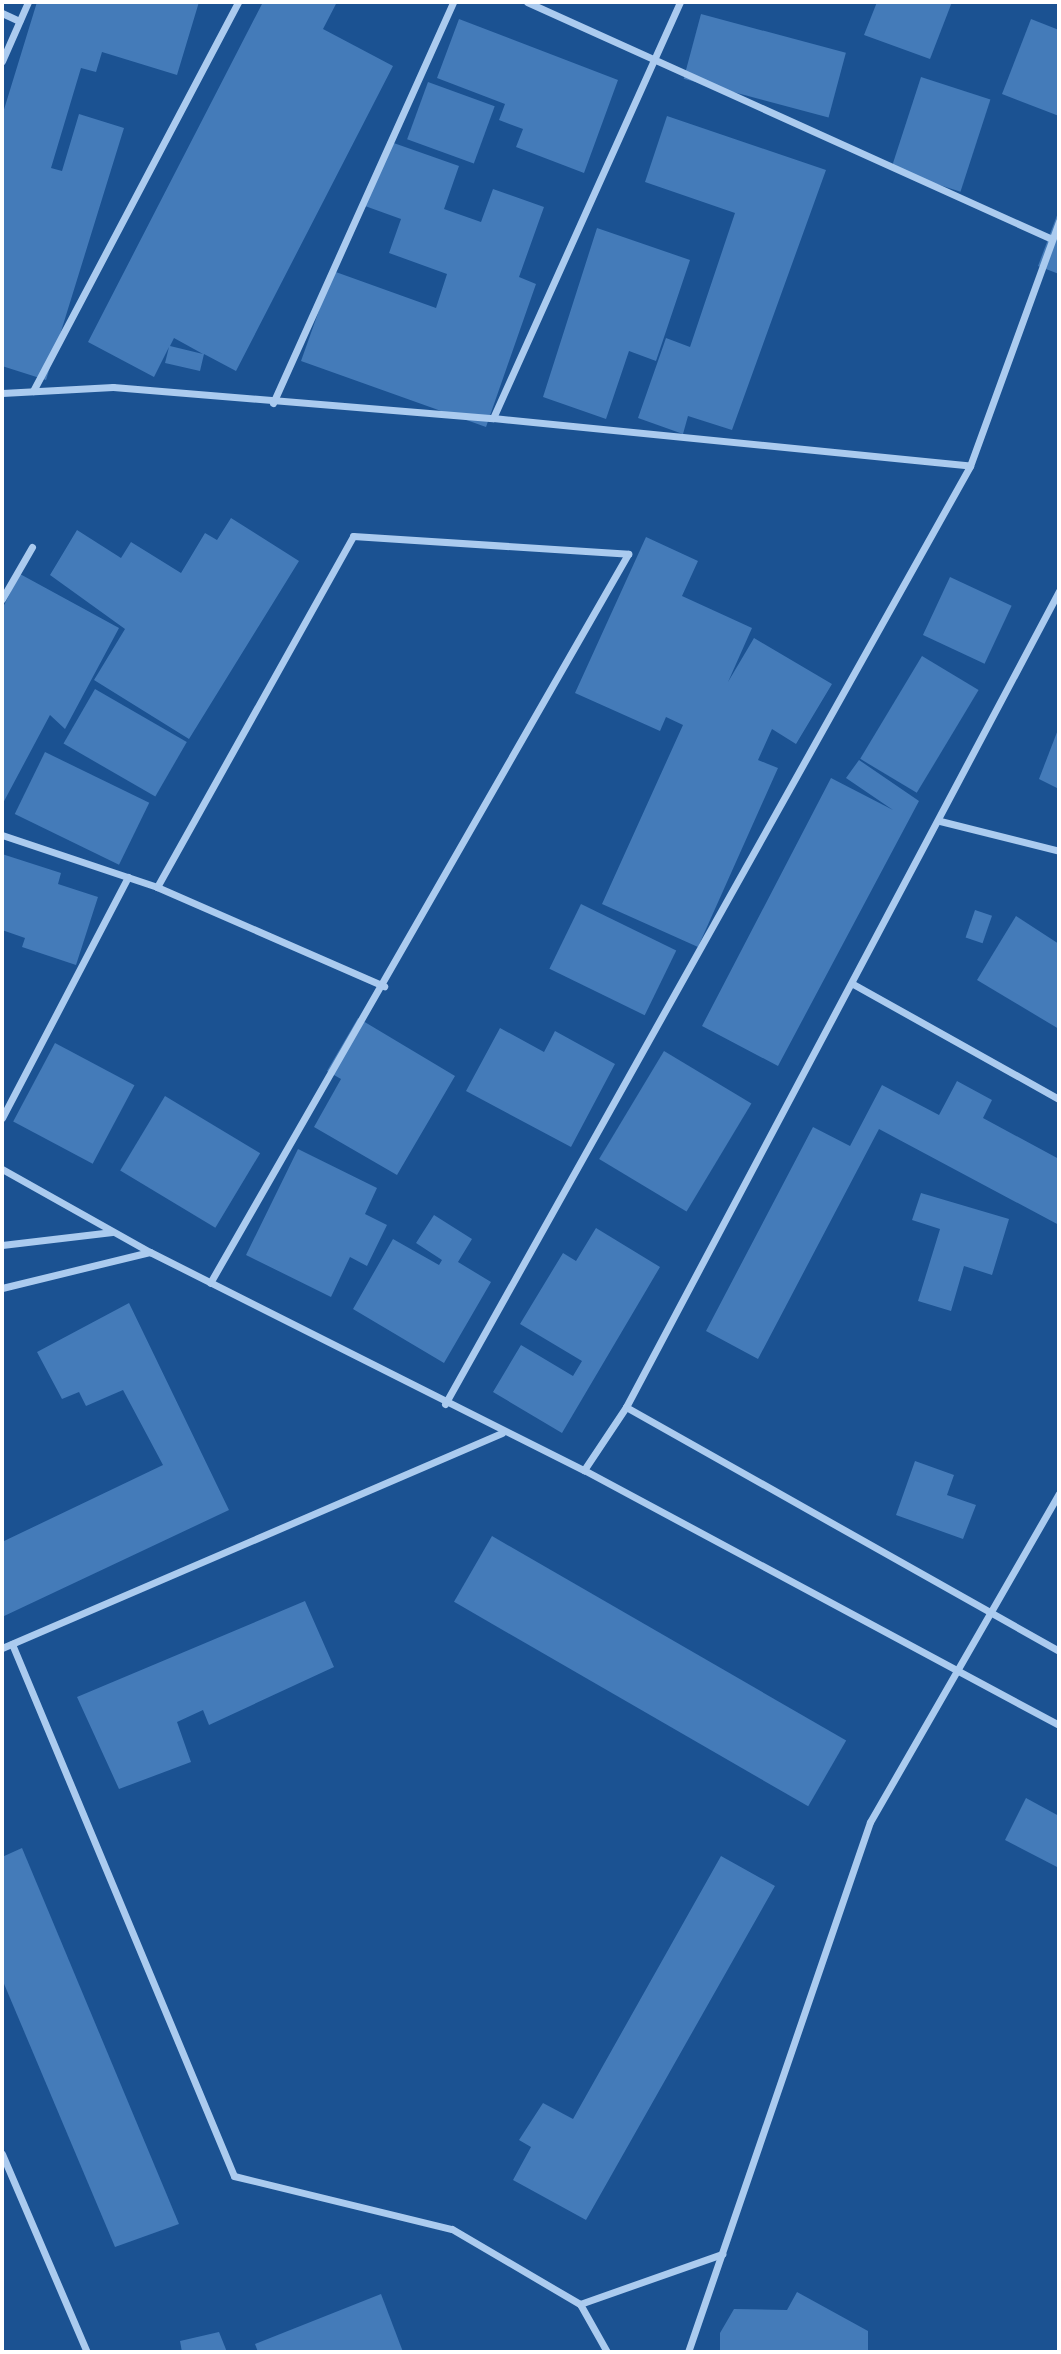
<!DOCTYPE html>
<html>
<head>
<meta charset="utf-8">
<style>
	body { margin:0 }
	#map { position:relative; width:1061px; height:2354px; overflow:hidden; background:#1b5292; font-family:Rubik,sans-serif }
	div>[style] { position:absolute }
	.building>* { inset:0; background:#447bb9; transform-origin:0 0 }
	.minor>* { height:7px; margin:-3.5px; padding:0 3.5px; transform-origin:3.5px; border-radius:3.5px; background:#abcbef }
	span { translate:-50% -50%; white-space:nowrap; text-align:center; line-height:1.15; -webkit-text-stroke:5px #1b5292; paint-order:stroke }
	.frame { position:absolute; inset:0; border:4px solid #fff; pointer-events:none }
</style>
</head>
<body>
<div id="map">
	<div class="building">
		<i style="clip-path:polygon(37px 2px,199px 2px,177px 75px,102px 52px,96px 72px,81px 68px,51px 168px,62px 171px,79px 114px,124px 128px,46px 380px,2px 366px,2px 116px)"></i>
		<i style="clip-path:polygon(evenodd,263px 2px,337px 2px,323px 29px,393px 66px,236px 371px,204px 354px,200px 371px,165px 363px,169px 347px,154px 377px,88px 342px,263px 2px,174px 338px,203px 354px,170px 346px,174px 338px)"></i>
		<i style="clip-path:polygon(877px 2px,952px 2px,930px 59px,864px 35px)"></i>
		<i style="left:701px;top:14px;width:150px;height:67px;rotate:15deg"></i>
		<i style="clip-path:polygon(459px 19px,618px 80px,584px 173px,516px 147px,523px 129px,499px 120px,505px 104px,437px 78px)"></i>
		<i style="clip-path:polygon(1031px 19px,1059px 30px,1059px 116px,1002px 94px)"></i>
		<i style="left:921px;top:77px;width:73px;height:97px;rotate:18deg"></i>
		<i style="left:428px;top:82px;width:71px;height:61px;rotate:20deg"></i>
		<i style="clip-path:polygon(667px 116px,826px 170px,732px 430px,688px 416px,683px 434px,638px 418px,666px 338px,690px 347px,735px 213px,645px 182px)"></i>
		<i style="clip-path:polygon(388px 141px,459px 166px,444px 209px,481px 222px,493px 189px,544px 207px,519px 277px,536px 284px,486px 427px,301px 361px,333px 271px,436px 308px,447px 274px,389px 253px,401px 219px,365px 206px)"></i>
		<i style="clip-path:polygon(1059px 210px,1059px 274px,1038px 266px)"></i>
		<i style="clip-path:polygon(597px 228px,690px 260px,656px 361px,629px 351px,606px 419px,543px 397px)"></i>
		<i style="clip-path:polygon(231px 518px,299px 561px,189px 739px,94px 680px,125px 629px,50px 575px,77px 530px,121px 558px,131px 542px,181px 573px,205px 533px,217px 540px)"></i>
		<i style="clip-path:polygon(646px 537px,698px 561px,682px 596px,752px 628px,728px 682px,754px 638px,832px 684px,796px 744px,772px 729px,758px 760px,778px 768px,698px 947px,602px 904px,683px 725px,666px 717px,660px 731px,575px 693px)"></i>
		<i style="clip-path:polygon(20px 574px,119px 628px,65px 729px,50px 715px,2px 805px,2px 609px)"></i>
		<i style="left:950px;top:577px;width:68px;height:64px;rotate:25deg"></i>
		<i style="left:922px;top:656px;width:66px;height:120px;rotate:31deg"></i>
		<i style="left:95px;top:689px;width:106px;height:63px;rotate:30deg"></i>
		<i style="clip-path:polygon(1059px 727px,1059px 789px,1039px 779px)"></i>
		<i style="left:45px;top:752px;width:116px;height:69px;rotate:26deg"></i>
		<i style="clip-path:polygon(859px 760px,919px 801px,778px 1066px,702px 1026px,831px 778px,893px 810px,846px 778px)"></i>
		<i style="clip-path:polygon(2px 854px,61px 873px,58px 884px,98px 897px,76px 965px,22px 947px,25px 938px,2px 930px)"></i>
		<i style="left:581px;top:904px;width:106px;height:72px;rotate:26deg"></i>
		<i style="left:975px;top:910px;width:18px;height:29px;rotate:19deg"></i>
		<i style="clip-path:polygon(1016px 916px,1059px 944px,1059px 1029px,977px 980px)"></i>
		<i style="clip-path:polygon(358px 1018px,455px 1076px,397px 1175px,314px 1127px,341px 1079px,327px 1071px)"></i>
		<i style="clip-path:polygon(500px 1028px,544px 1052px,555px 1031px,615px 1064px,571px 1147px,466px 1091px)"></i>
		<i style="left:55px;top:1043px;width:90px;height:89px;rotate:28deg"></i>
		<i style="left:664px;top:1051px;width:102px;height:126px;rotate:31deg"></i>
		<i style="clip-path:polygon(957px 1081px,992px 1100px,983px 1118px,1059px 1159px,1059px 1225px,879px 1129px,758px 1359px,706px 1331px,813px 1127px,850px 1146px,882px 1085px,939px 1115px)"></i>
		<i style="left:165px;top:1096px;width:111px;height:87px;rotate:31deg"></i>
		<i style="clip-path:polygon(298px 1149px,377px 1188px,365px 1214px,387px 1225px,367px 1266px,350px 1257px,331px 1297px,246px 1255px)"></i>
		<i style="clip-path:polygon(921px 1193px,1009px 1219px,992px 1275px,964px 1266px,951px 1311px,918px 1301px,940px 1229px,912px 1220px)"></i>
		<i style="clip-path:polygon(434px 1215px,472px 1239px,458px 1262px,491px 1282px,444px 1363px,353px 1309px,393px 1239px,439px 1265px,442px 1260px,416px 1243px)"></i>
		<i style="clip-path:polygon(596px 1228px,660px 1267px,562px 1433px,493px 1392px,521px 1345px,573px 1376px,582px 1361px,520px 1324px,563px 1253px,576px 1261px)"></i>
		<i style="clip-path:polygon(129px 1303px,229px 1510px,2px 1617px,2px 1542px,163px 1465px,123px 1390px,86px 1406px,79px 1392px,62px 1399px,37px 1352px)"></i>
		<i style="clip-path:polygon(915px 1461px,954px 1475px,947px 1495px,976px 1505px,963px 1539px,896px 1515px)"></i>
		<i style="left:492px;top:1536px;width:409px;height:76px;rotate:30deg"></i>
		<i style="clip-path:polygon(305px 1601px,334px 1667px,209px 1725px,203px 1710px,177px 1722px,191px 1762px,119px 1789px,77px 1697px)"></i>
		<i style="clip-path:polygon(1026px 1798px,1059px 1816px,1059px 1868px,1005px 1840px)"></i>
		<i style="clip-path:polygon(22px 1848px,179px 2224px,115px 2247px,2px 1979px,2px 1857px)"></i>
		<i style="clip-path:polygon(721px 1856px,775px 1886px,586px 2220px,513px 2180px,531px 2147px,519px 2140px,543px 2103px,573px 2119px)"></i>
		<i style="clip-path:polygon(797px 2292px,868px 2331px,868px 2352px,720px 2352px,720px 2333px,734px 2309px,787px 2310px)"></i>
		<i style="clip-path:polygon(381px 2294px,403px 2352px,258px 2352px,255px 2344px)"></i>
		<i style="clip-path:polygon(219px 2332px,227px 2352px,182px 2352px,180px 2341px)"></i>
	</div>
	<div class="minor">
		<i style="left:527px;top:2px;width:576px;rotate:24.3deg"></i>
		<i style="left:2px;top:13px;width:19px;rotate:25deg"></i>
		<i style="left:2px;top:61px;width:64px;rotate:-66.2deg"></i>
		<i style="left:33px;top:391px;width:440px;rotate:-62.2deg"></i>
		<i style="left:2px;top:393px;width:111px;rotate:-3.1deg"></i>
		<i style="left:113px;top:387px;width:381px;rotate:4.7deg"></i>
		<i style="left:493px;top:418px;width:479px;rotate:5.7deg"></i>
		<i style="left:273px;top:403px;width:440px;rotate:-65.8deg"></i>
		<i style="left:493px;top:418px;width:456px;rotate:-65.8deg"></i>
		<i style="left:2px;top:599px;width:60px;rotate:-60deg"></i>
		<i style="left:940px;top:821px;width:123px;rotate:14.1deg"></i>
		<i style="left:2px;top:835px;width:163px;rotate:18.5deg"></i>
		<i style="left:157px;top:887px;width:248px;rotate:23.6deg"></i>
		<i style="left:157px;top:887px;width:402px;rotate:-60.8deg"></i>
		<i style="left:353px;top:536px;width:276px;rotate:3.7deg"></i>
		<i style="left:628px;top:554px;width:840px;rotate:119.83deg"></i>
		<i style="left:853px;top:984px;width:236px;rotate:29.2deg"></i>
		<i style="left:2px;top:1118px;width:272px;rotate:-62.4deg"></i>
		<i style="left:2px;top:1169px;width:170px;rotate:29.3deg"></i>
		<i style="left:150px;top:1252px;width:486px;rotate:26.7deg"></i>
		<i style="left:584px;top:1470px;width:539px;rotate:28.23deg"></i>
		<i style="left:2px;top:1245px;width:111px;rotate:-6.7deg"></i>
		<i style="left:2px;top:1288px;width:152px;rotate:-13.7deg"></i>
		<i style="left:445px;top:1404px;width:1075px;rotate:-60.76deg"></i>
		<i style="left:970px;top:466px;width:261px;rotate:-70deg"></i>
		<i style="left:626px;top:1407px;width:497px;rotate:29.4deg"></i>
		<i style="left:584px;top:1470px;width:76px;rotate:-56.3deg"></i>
		<i style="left:626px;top:1407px;width:924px;rotate:-62.05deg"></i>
		<i style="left:12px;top:1644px;width:576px;rotate:67.35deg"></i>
		<i style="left:234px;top:2176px;width:224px;rotate:13.7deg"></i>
		<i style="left:452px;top:2229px;width:148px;rotate:30.4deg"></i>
		<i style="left:580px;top:2304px;width:55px;rotate:60.6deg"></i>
		<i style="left:2px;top:1648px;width:544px;rotate:-23.27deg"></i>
		<i style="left:2px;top:2154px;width:215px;rotate:66.8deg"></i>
		<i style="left:580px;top:2304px;width:151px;rotate:-19.4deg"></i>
		<i style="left:688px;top:2352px;width:560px;rotate:-71.05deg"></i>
		<i style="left:870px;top:1822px;width:379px;rotate:-60.1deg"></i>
	</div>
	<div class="frame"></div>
</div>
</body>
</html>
